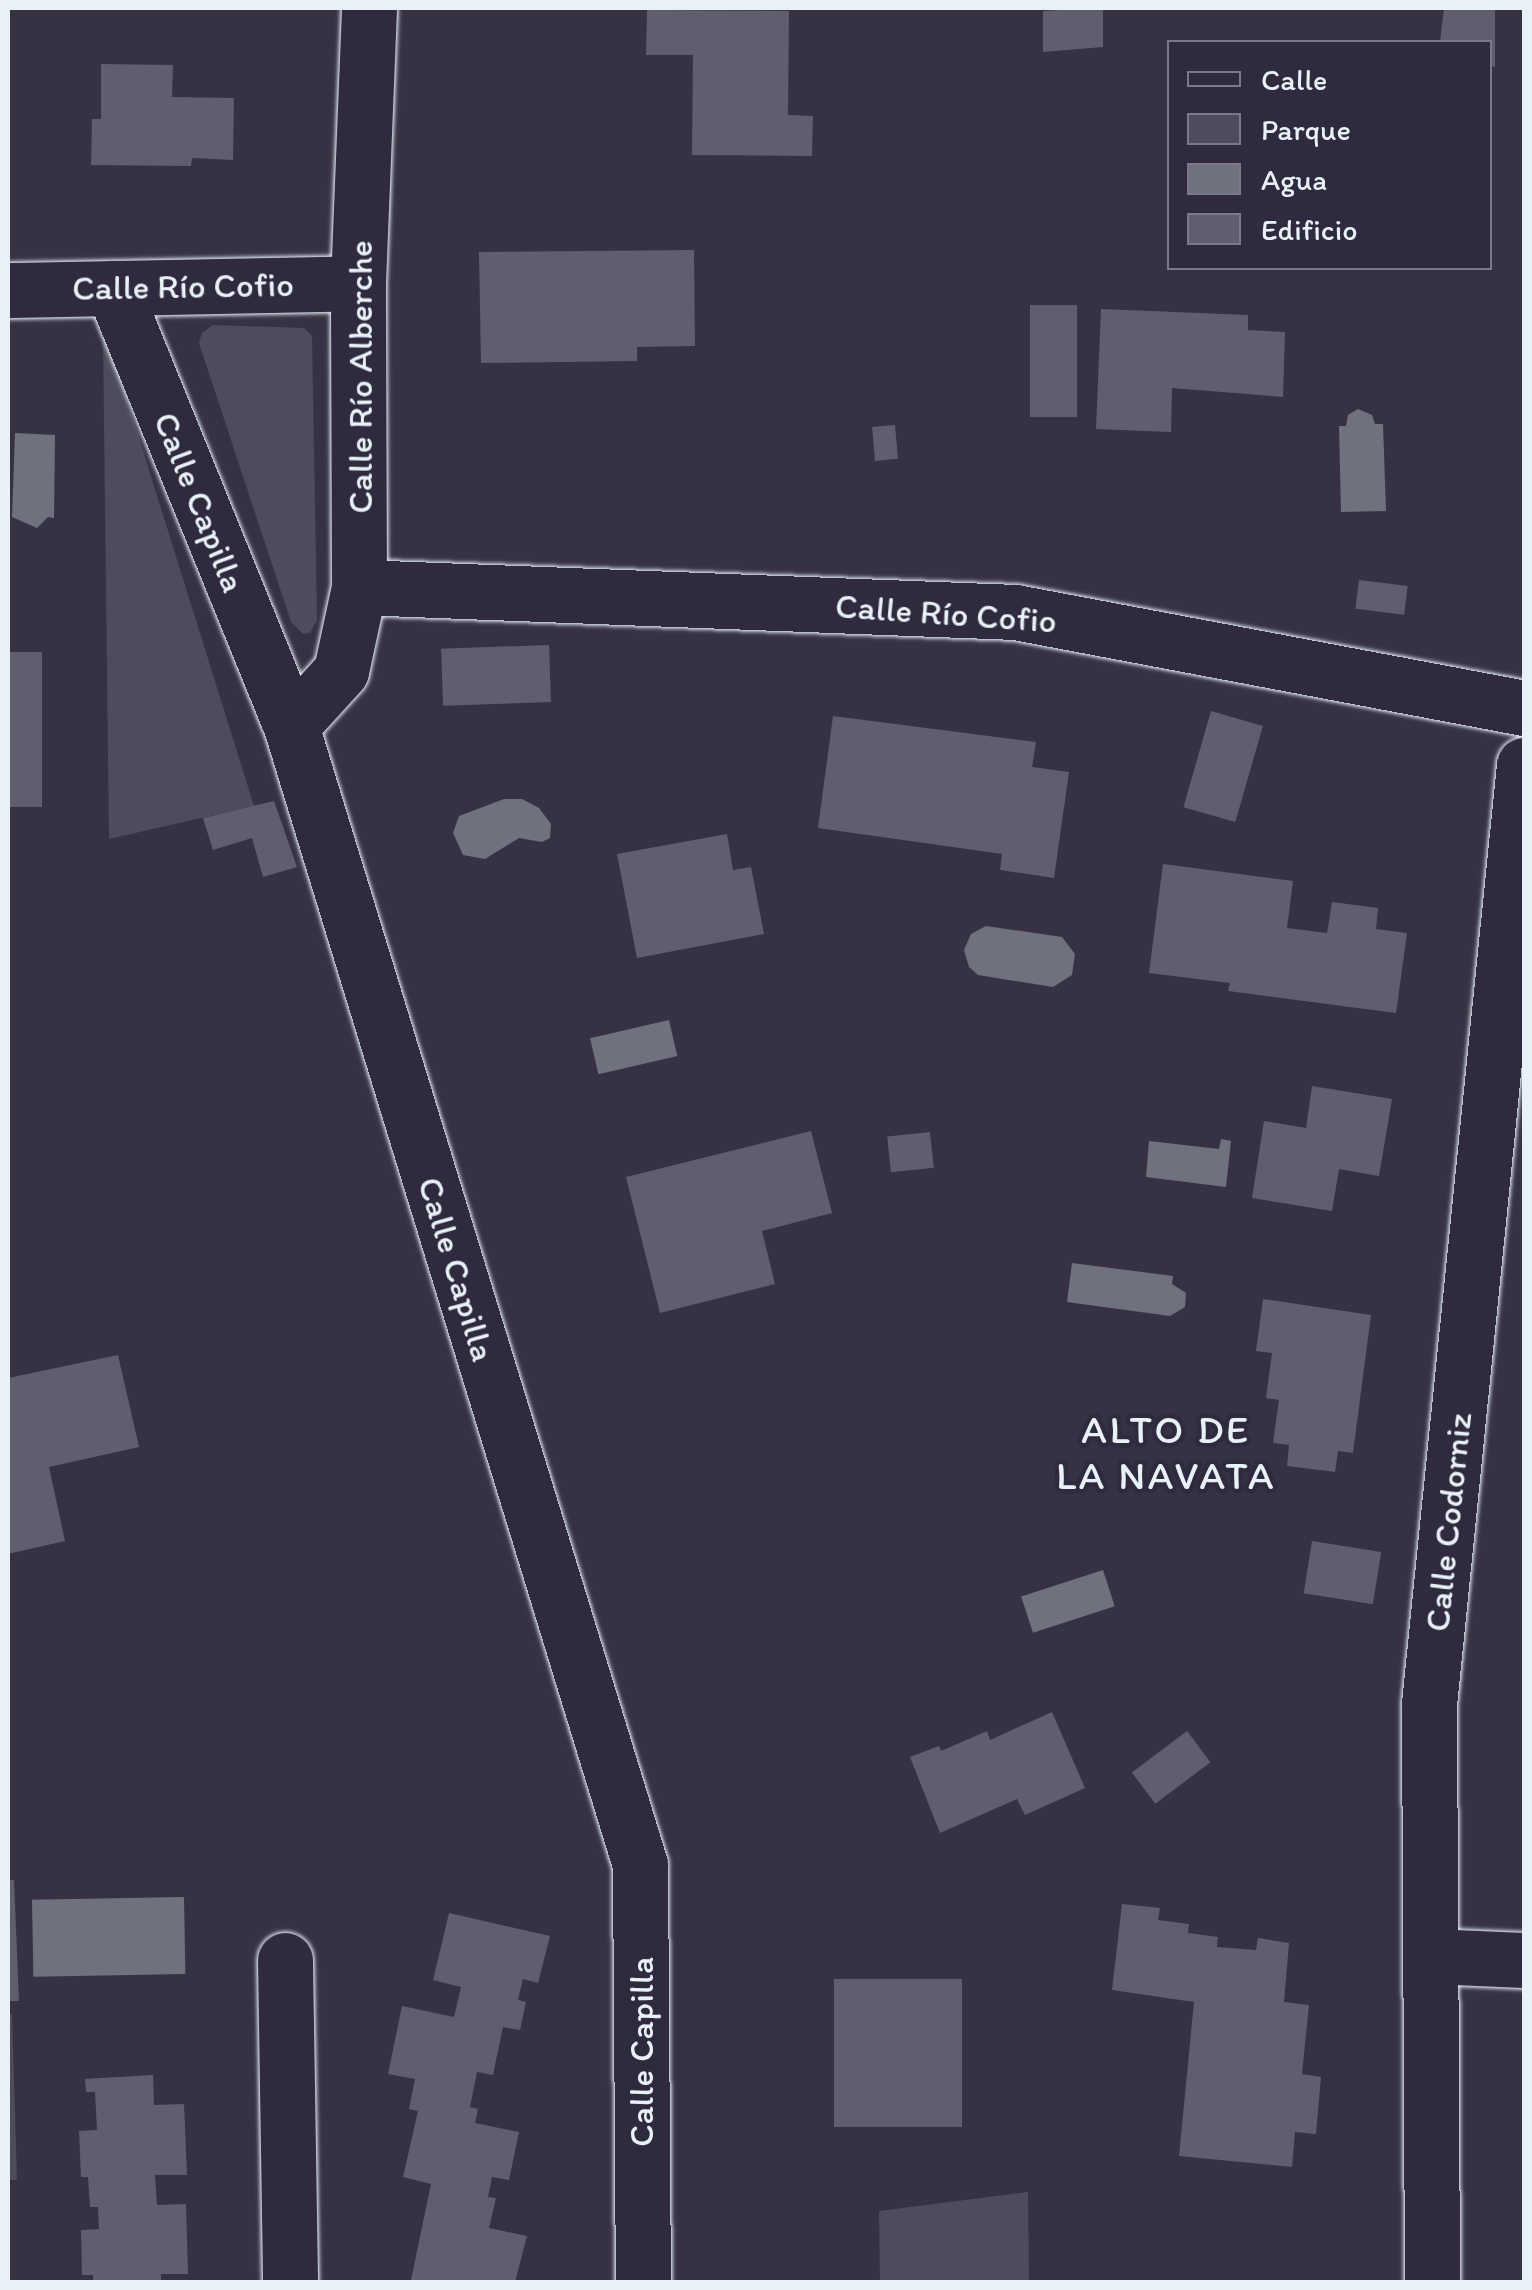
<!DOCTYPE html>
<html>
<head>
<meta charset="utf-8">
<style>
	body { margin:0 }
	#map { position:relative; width:1532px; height:2290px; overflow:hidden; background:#363244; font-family:Itim,sans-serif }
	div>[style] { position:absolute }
	.green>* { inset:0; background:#4d4b5c }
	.water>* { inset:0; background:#70717f; transform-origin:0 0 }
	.building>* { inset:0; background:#605e6e; transform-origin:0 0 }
	.roads { filter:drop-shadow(0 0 2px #e8f1f8) drop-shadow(0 0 2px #e8f1f8) }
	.minor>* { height:55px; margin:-27.5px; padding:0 27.5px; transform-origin:27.5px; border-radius:27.5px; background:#2f2a3d }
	span { translate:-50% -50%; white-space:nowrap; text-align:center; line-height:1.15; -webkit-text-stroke:9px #2f2a3d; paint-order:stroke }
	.street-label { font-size:35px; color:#e8f1f8 }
	.quarter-label { font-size:40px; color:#e8f1f8; letter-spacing:2.5px }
	.frame { position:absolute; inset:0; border:10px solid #e8f1f8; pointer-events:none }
	.legend { position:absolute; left:1167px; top:40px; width:325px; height:230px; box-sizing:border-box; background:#2f2a3d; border:2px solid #797a88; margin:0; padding:12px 18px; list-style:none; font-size:30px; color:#e8f1f8 }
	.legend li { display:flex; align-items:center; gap:20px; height:50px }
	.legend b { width:50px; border:2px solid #797a88 }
</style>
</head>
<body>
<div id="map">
	<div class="green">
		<i style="clip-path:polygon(213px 325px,304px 328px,312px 336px,317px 620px,310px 633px,303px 634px,291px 622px,199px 343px,202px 333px)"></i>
		<i style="clip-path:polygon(103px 337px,111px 348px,254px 806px,109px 839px)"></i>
		<i style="clip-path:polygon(8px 2014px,12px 2014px,17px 2180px,8px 2180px)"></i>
		<i style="clip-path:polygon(1028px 2192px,1029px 2282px,880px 2282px,879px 2211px)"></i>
	</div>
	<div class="water">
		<i style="clip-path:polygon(1358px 409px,1372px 415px,1375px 424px,1383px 424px,1386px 511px,1341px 512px,1339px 426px,1346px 426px,1348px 415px)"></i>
		<i style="clip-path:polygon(15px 433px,55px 435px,54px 518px,48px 517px,37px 528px,12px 517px)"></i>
		<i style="clip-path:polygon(504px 799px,522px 799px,539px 808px,551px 824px,550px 838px,542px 842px,519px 838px,485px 859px,463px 855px,453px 833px,459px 816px)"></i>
		<i style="clip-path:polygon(986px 926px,1062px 937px,1075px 954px,1072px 975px,1053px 987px,978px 975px,969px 967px,964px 950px,971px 934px)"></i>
		<i style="left:669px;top:1020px;width:37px;height:81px;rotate:77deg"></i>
		<i style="clip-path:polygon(1221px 1139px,1231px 1141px,1226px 1187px,1146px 1177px,1149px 1141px,1219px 1149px)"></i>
		<i style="clip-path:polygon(1072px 1263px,1173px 1276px,1172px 1284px,1186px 1293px,1185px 1307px,1170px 1316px,1067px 1302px)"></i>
		<i style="left:1103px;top:1570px;width:38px;height:86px;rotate:72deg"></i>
		<i style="left:184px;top:1897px;width:77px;height:152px;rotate:89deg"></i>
	</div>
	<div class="building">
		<i style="clip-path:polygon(1092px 8px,1103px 8px,1103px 47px,1043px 52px,1043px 11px)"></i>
		<i style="clip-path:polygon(1444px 8px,1495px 8px,1495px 67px,1490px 66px,1490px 42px,1440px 42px)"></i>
		<i style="clip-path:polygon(647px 10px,789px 11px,788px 115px,813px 116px,812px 156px,692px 155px,693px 55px,646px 55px)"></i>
		<i style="clip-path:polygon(101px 64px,173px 65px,172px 97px,234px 98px,233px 160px,192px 158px,191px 166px,91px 165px,92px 119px,101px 119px)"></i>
		<i style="clip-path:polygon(694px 250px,695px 346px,637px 347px,637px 361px,481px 363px,479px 252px)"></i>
		<i style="left:1030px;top:305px;width:47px;height:112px"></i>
		<i style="clip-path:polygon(1101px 309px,1248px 315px,1248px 330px,1285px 332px,1283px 397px,1172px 388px,1171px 432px,1096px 429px)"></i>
		<i style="left:895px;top:425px;width:34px;height:23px;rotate:85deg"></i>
		<i style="left:1359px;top:580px;width:49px;height:29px;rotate:7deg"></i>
		<i style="left:549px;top:645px;width:57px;height:108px;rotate:88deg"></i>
		<i style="left:8px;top:652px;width:34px;height:155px"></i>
		<i style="left:1211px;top:711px;width:54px;height:100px;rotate:16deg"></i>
		<i style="clip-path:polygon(833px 716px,1036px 742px,1032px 767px,1069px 772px,1054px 878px,1000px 870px,1002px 854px,818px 828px)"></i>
		<i style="clip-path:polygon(274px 801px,297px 867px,263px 877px,252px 838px,213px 850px,203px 818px)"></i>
		<i style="clip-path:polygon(727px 834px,733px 870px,751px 867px,764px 934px,637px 958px,617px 854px)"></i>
		<i style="clip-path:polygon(1163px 864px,1293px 881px,1287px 928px,1327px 933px,1332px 902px,1378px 908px,1376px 929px,1407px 933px,1396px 1013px,1228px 991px,1230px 983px,1149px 973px)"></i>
		<i style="clip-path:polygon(1312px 1086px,1392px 1099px,1379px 1176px,1339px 1169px,1332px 1211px,1252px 1198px,1264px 1121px,1306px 1128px)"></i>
		<i style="clip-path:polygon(811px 1131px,832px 1213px,762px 1231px,775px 1284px,660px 1313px,626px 1177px)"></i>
		<i style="left:930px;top:1132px;width:36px;height:43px;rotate:84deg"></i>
		<i style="clip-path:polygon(1263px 1299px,1371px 1315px,1353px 1453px,1338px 1451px,1335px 1472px,1287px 1466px,1289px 1445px,1273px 1443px,1279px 1400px,1266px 1398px,1272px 1353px,1256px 1351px)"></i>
		<i style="clip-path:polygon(118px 1355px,139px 1447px,49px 1467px,65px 1541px,8px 1554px,8px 1378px)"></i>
		<i style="left:1312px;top:1541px;width:70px;height:53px;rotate:9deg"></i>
		<i style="clip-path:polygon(1052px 1712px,1085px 1788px,1025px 1815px,1017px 1799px,940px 1833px,910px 1757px,939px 1746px,941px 1751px,987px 1731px,990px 1740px)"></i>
		<i style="left:1187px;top:1731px;width:39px;height:69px;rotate:53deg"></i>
		<i style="clip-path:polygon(8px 1880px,14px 1880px,19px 2001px,8px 2001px)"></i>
		<i style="clip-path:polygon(1122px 1904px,1160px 1908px,1158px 1920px,1189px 1924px,1188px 1933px,1218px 1937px,1217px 1947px,1256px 1950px,1258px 1938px,1289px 1943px,1284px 2002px,1309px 2005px,1302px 2074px,1321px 2077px,1316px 2134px,1295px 2132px,1292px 2167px,1179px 2156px,1194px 2002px,1112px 1990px)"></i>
		<i style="clip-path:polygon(449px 1913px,550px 1936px,538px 1983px,523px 1979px,518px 2000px,526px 2002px,520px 2030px,503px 2027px,493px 2075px,477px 2072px,470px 2107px,478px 2109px,475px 2123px,519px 2132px,509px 2180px,492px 2177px,488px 2197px,496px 2198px,489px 2228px,527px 2236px,515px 2282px,411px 2280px,431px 2184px,403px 2177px,418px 2111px,409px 2109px,415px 2079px,388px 2074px,402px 2006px,454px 2017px,461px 1987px,433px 1980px)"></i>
		<i style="left:834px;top:1979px;width:128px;height:148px"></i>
		<i style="clip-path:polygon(153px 2075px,154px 2105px,184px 2104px,187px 2175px,155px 2175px,157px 2205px,186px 2204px,188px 2274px,161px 2274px,161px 2282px,93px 2282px,93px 2275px,82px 2275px,81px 2230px,99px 2229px,98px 2207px,90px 2207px,88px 2177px,81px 2177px,79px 2131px,97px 2130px,95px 2092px,86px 2092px,85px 2079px)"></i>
	</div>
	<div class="roads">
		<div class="minor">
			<i style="left:113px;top:288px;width:473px;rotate:67.9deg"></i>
			<i style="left:291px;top:726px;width:1191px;rotate:72.96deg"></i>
			<i style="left:640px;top:1865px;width:417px;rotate:89.6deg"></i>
			<i style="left:8px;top:290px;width:350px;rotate:-1.1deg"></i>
			<i style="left:359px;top:587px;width:656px;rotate:2.18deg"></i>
			<i style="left:1015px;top:612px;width:518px;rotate:10.68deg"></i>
			<i style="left:291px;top:726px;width:74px;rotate:-47.7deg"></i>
			<i style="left:341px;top:671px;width:86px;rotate:-77.9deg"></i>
			<i style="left:359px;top:587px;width:304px;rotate:-90.2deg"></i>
			<i style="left:358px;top:283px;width:275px;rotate:-87.7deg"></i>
			<i style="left:1431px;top:1956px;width:93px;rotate:2.5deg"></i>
			<i style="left:285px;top:1960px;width:322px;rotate:89.1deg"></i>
			<i style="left:1432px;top:2282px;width:578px;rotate:-90.3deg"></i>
			<i style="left:1429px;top:1704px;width:944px;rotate:-84.22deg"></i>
		</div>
	</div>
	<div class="street-label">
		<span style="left:183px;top:286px;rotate:-1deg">Calle Río Cofio</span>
		<span style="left:360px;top:377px;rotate:-90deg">Calle Río Alberche</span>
		<span style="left:200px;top:502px;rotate:68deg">Calle Capilla</span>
		<span style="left:946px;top:613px;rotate:4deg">Calle Río Cofio</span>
		<span style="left:457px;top:1269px;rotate:73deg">Calle Capilla</span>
		<span style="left:1448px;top:1522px;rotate:-84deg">Calle Codorniz</span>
		<span style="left:641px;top:2052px;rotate:-90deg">Calle Capilla</span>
	</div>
	<div class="quarter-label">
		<span style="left:1166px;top:1452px">ALTO DE<br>LA NAVATA</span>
	</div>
	<div class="frame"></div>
	<ul class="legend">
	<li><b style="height:12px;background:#2f2a3d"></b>Calle</li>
	<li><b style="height:28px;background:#4d4b5c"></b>Parque</li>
	<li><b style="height:28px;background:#70717f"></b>Agua</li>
	<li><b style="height:28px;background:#605e6e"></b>Edificio</li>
	</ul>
</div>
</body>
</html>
